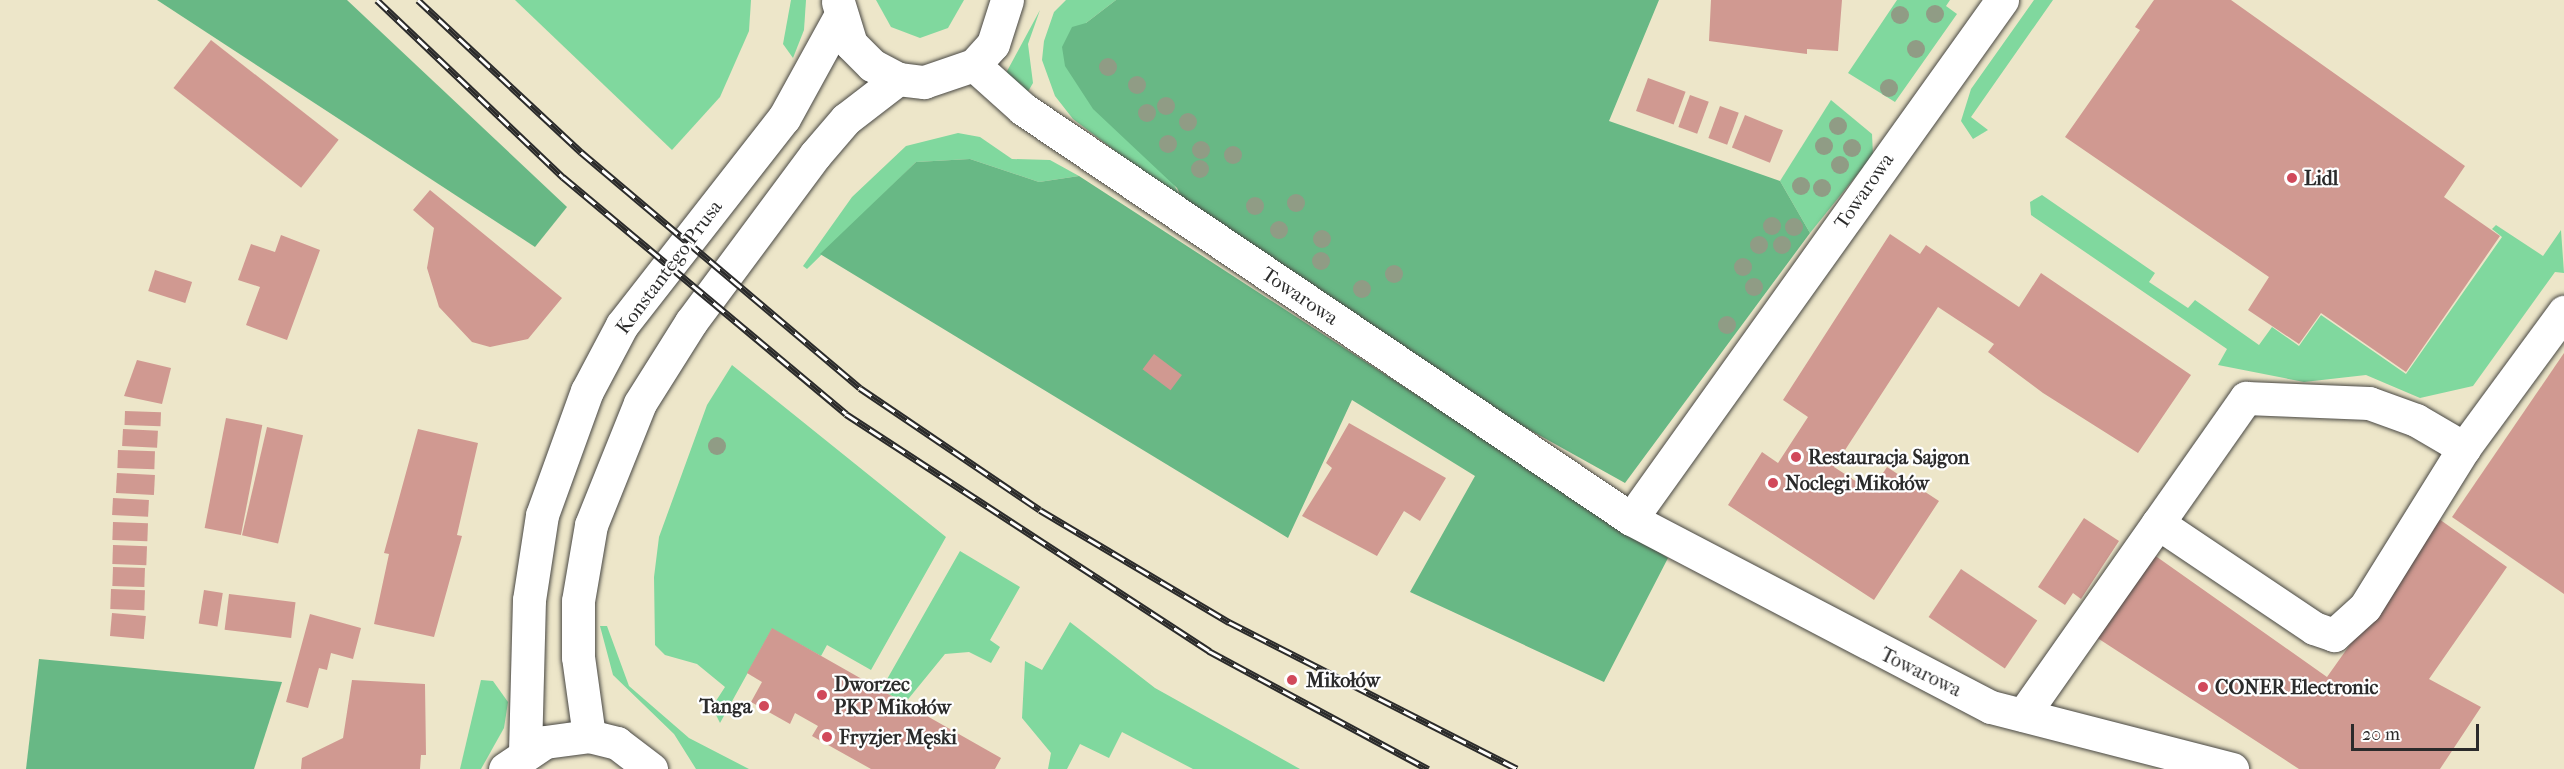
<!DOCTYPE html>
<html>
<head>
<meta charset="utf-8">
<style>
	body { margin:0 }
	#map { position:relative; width:2564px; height:769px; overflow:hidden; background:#ede6c9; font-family:"IM FELL French Canon",serif }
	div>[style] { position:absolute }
	.green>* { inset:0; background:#80d89e }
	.forest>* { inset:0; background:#68b885 }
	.building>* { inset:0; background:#d09991; transform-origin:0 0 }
	.roads { filter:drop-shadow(0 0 2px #484743) drop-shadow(0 0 2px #484743) }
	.minor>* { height:33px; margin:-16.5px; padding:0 16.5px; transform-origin:16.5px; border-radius:16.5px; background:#fff }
	.rail>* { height:7px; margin-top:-3.5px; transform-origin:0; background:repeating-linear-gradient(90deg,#fff 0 14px,#2b2b2b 0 28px); box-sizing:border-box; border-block:2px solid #2b2b2b }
	.trees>* { width:18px; height:18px; margin:-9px; border-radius:50%; background:#909c85 }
	.dots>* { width:16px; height:16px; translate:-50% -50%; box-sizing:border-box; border:3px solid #fff; border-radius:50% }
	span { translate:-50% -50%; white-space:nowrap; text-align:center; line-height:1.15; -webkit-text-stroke:4.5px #fff; paint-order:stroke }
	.poi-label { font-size:20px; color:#2b2b2b; font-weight:700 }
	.left { translate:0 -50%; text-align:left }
	.right { translate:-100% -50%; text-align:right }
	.street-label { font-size:20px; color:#2b2b2b }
	.scale { position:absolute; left:2351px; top:724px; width:128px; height:27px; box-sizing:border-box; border:3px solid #2b2b2b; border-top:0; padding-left:8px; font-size:18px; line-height:21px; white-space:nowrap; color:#2b2b2b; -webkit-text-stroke:4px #fff; paint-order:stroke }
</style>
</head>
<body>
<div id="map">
	<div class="green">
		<i style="clip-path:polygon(515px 0,751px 0,749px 31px,720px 97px,672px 150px)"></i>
		<i style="clip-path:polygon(791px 0,806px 0,804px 30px,793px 58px,783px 44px)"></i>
		<i style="clip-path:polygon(876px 0,964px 0,948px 28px,920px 38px,891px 27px)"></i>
		<i style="clip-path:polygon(1066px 0,1116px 0,1086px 23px,1184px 203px,1073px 119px,1055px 96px,1042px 60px,1044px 41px,1054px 12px)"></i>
		<i style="clip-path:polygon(1897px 0,1950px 0,1946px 6px,1957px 14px,1895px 102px,1848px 73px)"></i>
		<i style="clip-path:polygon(2034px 0,2053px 0,1971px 117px,1988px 130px,1973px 139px,1961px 121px,1971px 89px)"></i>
		<i style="clip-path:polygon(1040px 10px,1028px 44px,1033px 83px,1026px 95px,1006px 73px)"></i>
		<i style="clip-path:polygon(1831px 100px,1872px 134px,1873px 155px,1810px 233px,1780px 181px)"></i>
		<i style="clip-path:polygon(958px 133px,980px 137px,1012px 159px,1050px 160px,1079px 176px,1039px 182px,970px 159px,916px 162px,807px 269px,803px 266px,852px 197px,906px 146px)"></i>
		<i style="clip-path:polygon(2042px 195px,2155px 273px,2149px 282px,2188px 308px,2195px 300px,2259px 345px,2272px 327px,2299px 346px,2321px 315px,2406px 374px,2502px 237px,2492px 229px,2496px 225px,2543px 256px,2561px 230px,2564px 273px,2555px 272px,2473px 386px,2420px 398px,2366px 375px,2304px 382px,2218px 365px,2227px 349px,2031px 215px,2030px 202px)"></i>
		<i style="clip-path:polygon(732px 365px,946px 537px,871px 670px,827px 645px,821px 656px,772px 629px,720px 723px,712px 707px,725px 687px,697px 664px,665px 655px,655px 645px,654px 577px,659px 537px,707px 405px)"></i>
		<i style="clip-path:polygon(960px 551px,1020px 587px,990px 640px,1000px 647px,991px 663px,969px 652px,945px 654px,905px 703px,876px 687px,881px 679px,886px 681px)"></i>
		<i style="clip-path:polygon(1070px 622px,1155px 688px,1300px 769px,1193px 769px,1122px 732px,1109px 758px,1080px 744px,1067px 769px,1048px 769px,1051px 753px,1022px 718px,1025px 661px,1042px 670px)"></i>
		<i style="clip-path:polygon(600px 626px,607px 626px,629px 686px,689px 738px,749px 769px,696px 769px,674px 734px,613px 675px)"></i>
		<i style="clip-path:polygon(481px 680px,493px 681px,508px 702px,504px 728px,481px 769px,460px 769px)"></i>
	</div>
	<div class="forest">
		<i style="clip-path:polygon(157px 0,347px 0,567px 207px,535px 247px)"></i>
		<i style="clip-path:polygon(1116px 0,1659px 0,1609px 121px,1780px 181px,1810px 233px,1625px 483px,1469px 396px,1184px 203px,1177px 188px,1093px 109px,1065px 66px,1062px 47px,1072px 27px,1086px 23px)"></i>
		<i style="clip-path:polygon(970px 159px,1039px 182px,1079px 176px,1668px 558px,1604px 682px,1410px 592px,1475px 476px,1352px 400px,1288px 538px,820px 254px,916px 162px)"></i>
		<i style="clip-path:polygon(39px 659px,282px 682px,254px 769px,26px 769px)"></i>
	</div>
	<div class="building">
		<i style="clip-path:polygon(1711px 0,1842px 0,1838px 51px,1807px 49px,1807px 54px,1709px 41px)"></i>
		<i style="clip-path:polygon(2154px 0,2231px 0,2465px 166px,2444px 197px,2500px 236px,2406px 372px,2321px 313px,2299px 344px,2248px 310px,2269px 277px,2065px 137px,2140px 30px,2135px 27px)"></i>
		<i style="left:211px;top:40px;width:162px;height:61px;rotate:38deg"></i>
		<i style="left:1648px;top:78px;width:40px;height:35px;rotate:20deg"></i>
		<i style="left:1690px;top:95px;width:20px;height:34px;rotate:20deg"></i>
		<i style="left:1720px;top:106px;width:20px;height:34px;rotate:20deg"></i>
		<i style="left:1745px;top:115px;width:41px;height:35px;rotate:22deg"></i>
		<i style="clip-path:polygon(430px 190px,562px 298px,528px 339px,490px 347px,472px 342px,439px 307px,427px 268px,434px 228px,413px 210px)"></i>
		<i style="clip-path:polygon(1890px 234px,1920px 254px,1926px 245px,2019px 307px,2041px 273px,2191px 375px,2138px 453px,2043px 393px,1988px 352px,1994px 344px,1938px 307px,1834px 467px,1871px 491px,1887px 467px,1939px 501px,1874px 600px,1728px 505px,1762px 452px,1778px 463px,1808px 417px,1783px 400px)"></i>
		<i style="clip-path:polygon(281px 235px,320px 250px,287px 340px,246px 325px,260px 287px,238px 280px,251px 244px,275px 252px)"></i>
		<i style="left:155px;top:270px;width:39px;height:22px;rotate:18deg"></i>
		<i style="clip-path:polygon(2564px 353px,2564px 594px,2452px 517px)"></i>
		<i style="left:1154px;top:354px;width:35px;height:19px;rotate:37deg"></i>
		<i style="clip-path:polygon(137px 360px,171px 368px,162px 404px,124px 396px)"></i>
		<i style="left:125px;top:411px;width:36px;height:14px;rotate:2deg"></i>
		<i style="left:226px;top:418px;width:37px;height:112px;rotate:11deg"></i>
		<i style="clip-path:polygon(1349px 423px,1446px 478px,1420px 521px,1404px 511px,1377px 556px,1302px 516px,1332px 468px,1326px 463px)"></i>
		<i style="left:267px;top:427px;width:37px;height:111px;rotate:13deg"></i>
		<i style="left:123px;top:429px;width:35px;height:17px;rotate:3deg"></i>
		<i style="clip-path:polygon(418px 429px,478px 443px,457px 535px,462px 536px,434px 637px,374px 624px,389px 554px,384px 553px)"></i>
		<i style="left:118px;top:450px;width:37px;height:18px;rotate:2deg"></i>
		<i style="left:117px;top:473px;width:38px;height:20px;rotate:3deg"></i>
		<i style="left:113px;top:498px;width:36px;height:17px;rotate:3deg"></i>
		<i style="clip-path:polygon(2084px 518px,2119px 541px,2081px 599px,2073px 593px,2065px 605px,2038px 587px)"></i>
		<i style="clip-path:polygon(2439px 519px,2507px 567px,2429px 679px,2481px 707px,2440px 769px,2299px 769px,2082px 628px,2140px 545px,2327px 677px)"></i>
		<i style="left:113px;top:522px;width:35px;height:18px;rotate:2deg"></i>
		<i style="left:113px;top:545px;width:34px;height:19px;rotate:2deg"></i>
		<i style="left:113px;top:567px;width:32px;height:19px;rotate:2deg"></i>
		<i style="left:1961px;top:569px;width:92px;height:58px;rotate:34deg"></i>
		<i style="left:111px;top:589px;width:34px;height:20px;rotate:2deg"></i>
		<i style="left:204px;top:590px;width:19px;height:34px;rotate:9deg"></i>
		<i style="left:229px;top:594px;width:67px;height:36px;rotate:7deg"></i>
		<i style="left:112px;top:613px;width:34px;height:23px;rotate:5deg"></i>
		<i style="clip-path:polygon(310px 614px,361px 628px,353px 659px,331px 653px,327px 670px,319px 668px,308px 708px,286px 702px)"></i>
		<i style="clip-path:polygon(772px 628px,1001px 758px,995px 769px,871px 769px,812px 736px,818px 726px,795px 713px,790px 724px,751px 702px,762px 682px,747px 673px)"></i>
		<i style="clip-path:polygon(352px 680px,425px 684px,426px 755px,421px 755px,420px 769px,301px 769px,302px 758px,343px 738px)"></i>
	</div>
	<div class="roads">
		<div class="minor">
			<i style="left:838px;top:2px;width:44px;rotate:72.8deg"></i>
			<i style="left:851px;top:44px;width:30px;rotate:45deg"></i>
			<i style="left:872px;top:65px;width:30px;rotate:28deg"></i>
			<i style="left:898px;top:79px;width:26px;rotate:7deg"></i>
			<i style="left:924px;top:82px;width:53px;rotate:-18.8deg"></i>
			<i style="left:974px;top:65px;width:28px;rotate:-48deg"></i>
			<i style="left:993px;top:44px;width:46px;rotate:-72.3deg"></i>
			<i style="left:974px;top:65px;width:66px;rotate:41.9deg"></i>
			<i style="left:1023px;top:109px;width:733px;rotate:33.99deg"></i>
			<i style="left:1631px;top:519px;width:638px;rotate:-54.44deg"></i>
			<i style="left:2464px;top:448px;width:169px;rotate:-53.7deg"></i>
			<i style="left:1631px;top:519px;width:406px;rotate:27.6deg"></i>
			<i style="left:1991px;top:707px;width:249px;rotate:14.4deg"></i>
			<i style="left:2023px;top:715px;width:235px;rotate:-54.9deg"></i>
			<i style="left:2158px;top:523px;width:153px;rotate:-54.9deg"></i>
			<i style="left:2246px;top:398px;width:123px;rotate:2.3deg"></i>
			<i style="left:2369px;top:403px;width:50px;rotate:19.9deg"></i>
			<i style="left:2416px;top:420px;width:56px;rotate:30.3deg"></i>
			<i style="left:2464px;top:448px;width:187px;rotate:121.9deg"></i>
			<i style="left:2365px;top:607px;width:42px;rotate:137.9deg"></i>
			<i style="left:2334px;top:635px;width:21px;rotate:-161deg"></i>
			<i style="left:2314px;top:628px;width:188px;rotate:-146.1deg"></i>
			<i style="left:589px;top:736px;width:80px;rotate:-97.9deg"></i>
			<i style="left:578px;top:657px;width:56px;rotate:-90deg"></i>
			<i style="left:578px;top:601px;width:77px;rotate:-80.3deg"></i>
			<i style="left:591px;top:525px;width:131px;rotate:-68.1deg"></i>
			<i style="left:640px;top:403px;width:96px;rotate:-57.8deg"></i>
			<i style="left:691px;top:322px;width:208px;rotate:-53.4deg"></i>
			<i style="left:815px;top:155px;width:48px;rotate:-49.3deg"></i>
			<i style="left:846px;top:119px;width:66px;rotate:-37.6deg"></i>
			<i style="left:525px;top:752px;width:152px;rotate:-88.5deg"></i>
			<i style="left:529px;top:600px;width:86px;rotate:-81.3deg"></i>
			<i style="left:542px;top:515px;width:132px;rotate:-70.1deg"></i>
			<i style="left:587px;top:391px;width:75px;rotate:-62.1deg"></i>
			<i style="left:622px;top:325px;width:263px;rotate:-52deg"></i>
			<i style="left:784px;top:118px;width:114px;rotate:-61.2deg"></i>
			<i style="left:505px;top:769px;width:48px;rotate:-34deg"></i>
			<i style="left:545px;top:742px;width:44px;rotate:-7.8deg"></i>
			<i style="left:589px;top:736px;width:29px;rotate:14deg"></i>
			<i style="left:617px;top:743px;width:43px;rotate:37.4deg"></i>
		</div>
	</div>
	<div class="rail">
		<i style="left:377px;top:0;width:257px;rotate:43.6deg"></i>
		<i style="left:563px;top:177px;width:369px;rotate:39.9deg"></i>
		<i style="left:846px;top:414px;width:434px;rotate:33.1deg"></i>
		<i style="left:1209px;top:651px;width:249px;rotate:28.3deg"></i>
		<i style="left:418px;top:0;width:223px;rotate:43deg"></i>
		<i style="left:581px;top:152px;width:365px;rotate:40.2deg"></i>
		<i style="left:860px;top:388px;width:217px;rotate:34.1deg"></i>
		<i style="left:1040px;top:510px;width:220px;rotate:30.7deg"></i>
		<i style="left:1229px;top:622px;width:323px;rotate:27deg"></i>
	</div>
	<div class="trees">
		<i style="left:1935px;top:14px"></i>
		<i style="left:1900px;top:15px"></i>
		<i style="left:1916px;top:49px"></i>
		<i style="left:1108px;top:67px"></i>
		<i style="left:1137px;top:85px"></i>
		<i style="left:1889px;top:88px"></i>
		<i style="left:1166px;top:106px"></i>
		<i style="left:1147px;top:113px"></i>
		<i style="left:1188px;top:122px"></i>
		<i style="left:1838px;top:126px"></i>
		<i style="left:1168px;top:144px"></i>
		<i style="left:1824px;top:146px"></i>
		<i style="left:1852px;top:148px"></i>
		<i style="left:1201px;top:150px"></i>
		<i style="left:1233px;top:155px"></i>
		<i style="left:1840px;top:165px"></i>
		<i style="left:1200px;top:169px"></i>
		<i style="left:1801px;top:186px"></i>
		<i style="left:1822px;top:188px"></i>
		<i style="left:1296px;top:203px"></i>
		<i style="left:1255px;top:206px"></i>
		<i style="left:1772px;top:226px"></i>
		<i style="left:1794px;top:227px"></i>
		<i style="left:1279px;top:230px"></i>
		<i style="left:1322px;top:239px"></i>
		<i style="left:1759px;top:245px"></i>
		<i style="left:1782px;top:245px"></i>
		<i style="left:1321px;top:261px"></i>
		<i style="left:1743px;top:267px"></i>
		<i style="left:1394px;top:274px"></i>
		<i style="left:1754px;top:287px"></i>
		<i style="left:1362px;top:289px"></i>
		<i style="left:1727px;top:325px"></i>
		<i style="left:717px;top:446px"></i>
	</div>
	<div class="dots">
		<i style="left:2292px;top:178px;background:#d1495b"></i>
		<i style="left:1796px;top:457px;background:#d1495b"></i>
		<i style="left:1773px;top:483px;background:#d1495b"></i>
		<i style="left:1292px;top:680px;background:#d1495b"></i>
		<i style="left:2203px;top:687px;background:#d1495b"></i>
		<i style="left:822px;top:695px;background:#d1495b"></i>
		<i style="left:764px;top:706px;background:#d1495b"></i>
		<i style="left:827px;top:737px;background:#d1495b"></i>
	</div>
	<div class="poi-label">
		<span class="left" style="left:2304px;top:178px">Lidl</span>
		<span class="left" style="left:1808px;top:457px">Restauracja Sajgon</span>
		<span class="left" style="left:1785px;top:483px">Noclegi Mikołów</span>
		<span class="left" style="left:1306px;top:680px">Mikołów</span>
		<span class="left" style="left:834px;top:696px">Dworzec<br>PKP Mikołów</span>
		<span class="left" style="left:2215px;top:687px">CONER Electronic</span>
		<span class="right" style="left:752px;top:706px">Tanga</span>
		<span class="left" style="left:839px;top:737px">Fryzjer Męski</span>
	</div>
	<div class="street-label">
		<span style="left:1864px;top:191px;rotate:-55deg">Towarowa</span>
		<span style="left:669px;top:267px;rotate:-53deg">Konstantego Prusa</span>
		<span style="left:1300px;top:296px;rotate:34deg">Towarowa</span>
		<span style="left:1921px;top:672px;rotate:26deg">Towarowa</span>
	</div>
	<div class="scale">20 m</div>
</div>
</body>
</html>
